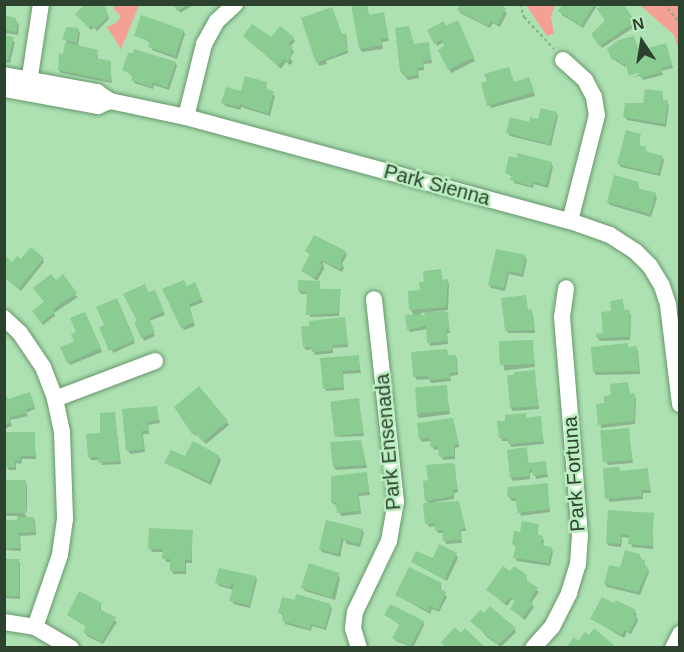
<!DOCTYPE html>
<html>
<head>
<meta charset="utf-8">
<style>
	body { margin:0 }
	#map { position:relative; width:684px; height:652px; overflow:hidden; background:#ade1b2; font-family:Arial,sans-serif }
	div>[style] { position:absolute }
	.green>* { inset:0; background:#f5a095 }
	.shadow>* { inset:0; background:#0003; transform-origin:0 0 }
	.building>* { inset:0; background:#8bcc92; transform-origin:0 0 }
	.path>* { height:2px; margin-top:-1px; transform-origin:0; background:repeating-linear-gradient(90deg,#85af89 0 3px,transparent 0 6px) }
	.roads { filter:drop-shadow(0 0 2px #66966b) drop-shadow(0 0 2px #66966b) }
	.minor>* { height:16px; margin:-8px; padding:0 8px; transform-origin:8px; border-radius:8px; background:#fff }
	span { translate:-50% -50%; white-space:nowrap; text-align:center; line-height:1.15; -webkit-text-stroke:5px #baeebf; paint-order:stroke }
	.street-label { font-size:20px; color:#2c412e }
	.frame { position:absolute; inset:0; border:6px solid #2c412e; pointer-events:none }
	.north { position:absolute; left:612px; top:12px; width:60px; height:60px; -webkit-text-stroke:4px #baeebf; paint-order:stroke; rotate:348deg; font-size:16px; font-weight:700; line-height:24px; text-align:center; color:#2c412e }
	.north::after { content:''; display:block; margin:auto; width:21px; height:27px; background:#2c412e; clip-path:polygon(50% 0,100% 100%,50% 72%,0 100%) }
</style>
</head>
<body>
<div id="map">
	<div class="green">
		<i style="clip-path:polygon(115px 5px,139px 5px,121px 49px,107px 27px,116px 23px,121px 16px,114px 10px)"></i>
		<i style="clip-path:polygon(526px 5px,555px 5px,551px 16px,554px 34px,547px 36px)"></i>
		<i style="clip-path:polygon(640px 5px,679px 5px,679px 52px,674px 35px)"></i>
	</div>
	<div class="shadow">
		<i style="clip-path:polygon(175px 4px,195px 4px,180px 13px)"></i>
		<i style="clip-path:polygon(367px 4px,369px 16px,383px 14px,389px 41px,382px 42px,383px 49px,362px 52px,360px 49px)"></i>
		<i style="clip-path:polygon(461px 4px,503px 4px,502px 9px,507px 13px,500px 27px,493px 23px,490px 28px,460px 13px,459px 10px)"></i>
		<i style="clip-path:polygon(565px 4px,598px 4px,583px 28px,562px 15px,560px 11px)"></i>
		<i style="clip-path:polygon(621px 4px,636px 26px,602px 48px,593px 34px)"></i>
		<i style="clip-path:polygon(106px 10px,109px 19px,97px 31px,94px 27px,91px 30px,79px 17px)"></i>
		<i style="clip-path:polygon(5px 17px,15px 19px,19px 26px,18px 35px,4px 33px)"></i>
		<i style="clip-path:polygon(303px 19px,342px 36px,346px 35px,348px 53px,326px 61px,327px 64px,319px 66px)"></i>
		<i style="clip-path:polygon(459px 25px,475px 61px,451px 73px,440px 50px,446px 47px,444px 42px,437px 46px,429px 30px)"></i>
		<i style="clip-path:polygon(67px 28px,78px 30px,80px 33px,78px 47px,97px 52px,98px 60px,110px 63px,112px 83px,61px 73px,59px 70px,67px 42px,64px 38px)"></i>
		<i style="clip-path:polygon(183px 31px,185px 34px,177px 59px,152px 50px,151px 43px,135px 35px)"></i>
		<i style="clip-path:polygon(4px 36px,15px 42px,10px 63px,4px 62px)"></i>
		<i style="clip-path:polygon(245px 36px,271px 40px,293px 38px,295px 41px,290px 47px,294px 52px,290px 58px,293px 62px,290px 65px,286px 62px,281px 69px)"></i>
		<i style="clip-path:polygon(428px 44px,432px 63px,424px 64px,424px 70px,418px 71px,419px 78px,408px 80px,401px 72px,414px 46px)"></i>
		<i style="clip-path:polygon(667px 48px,673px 68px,661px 71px,663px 75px,643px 80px,641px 76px,631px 77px,646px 73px,627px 65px,625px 67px,613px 59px,638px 49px)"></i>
		<i style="clip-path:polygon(175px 63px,177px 66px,169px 90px,154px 85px,153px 89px,134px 83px,134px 77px,124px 70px)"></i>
		<i style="clip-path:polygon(509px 68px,514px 84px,531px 82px,535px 96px,491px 108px,489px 105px)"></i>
		<i style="clip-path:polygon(266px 83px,267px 91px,275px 96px,270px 116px,241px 107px,241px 110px,225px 106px,223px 102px)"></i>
		<i style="clip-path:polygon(662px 92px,663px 101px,669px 105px,666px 127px,627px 120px,625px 117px)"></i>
		<i style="clip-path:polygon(556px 113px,558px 116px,551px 146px,510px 136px,508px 133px)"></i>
		<i style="clip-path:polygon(640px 135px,639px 147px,645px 148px,646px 153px,662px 157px,664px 160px,660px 176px,621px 167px,619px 164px)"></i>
		<i style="clip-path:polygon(551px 163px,553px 167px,548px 188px,534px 184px,533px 188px,514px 183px,513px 177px,506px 173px)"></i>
		<i style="clip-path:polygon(638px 183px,639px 190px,655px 194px,657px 198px,651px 217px,610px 205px,608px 202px)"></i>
		<i style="clip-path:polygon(307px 251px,345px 252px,347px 255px,342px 264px,344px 268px,342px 272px,323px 262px,324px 269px,317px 281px,303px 271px,311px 256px)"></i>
		<i style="clip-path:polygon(525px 257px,527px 260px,523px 277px,509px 274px,505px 291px,491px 288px,489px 284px)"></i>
		<i style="clip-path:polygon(43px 259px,44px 262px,21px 291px,4px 277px,12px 264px)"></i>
		<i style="clip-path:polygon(440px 271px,443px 281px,447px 281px,449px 284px,448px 310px,420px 313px,424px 320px,426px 312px,447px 314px,450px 333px,447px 333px,448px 344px,430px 346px,427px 329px,410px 332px,408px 329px,414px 316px,411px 310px,409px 293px,421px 292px,426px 283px)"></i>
		<i style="clip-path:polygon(56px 282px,78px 297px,54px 313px,55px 316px,43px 325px,36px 315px)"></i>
		<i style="clip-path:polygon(319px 283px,321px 290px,340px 291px,339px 316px,310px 317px,309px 294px,301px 294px,299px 291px)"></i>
		<i style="clip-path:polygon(197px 287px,203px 302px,189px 308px,195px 326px,184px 330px,164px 290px)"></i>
		<i style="clip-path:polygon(148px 294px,156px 295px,165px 315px,149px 321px,155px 336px,144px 341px,136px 322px)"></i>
		<i style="clip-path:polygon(525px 297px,528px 311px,533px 314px,535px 333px,508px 333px,506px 330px)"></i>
		<i style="clip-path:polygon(622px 301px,625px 312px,631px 315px,630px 340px,600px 341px,598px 338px,605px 334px,613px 313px)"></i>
		<i style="clip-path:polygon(118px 303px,135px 343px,113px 353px,106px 325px)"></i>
		<i style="clip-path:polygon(86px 317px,102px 352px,70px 365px,68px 362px,78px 333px)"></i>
		<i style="clip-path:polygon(344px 319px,348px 347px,333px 348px,333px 353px,315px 355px,313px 349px,306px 350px,304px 347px)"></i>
		<i style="left:532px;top:342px;width:25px;height:31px;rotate:83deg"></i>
		<i style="clip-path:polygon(627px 344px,629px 348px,636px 348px,638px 351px,640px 374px,596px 375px,594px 372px)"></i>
		<i style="clip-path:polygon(447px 351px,449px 357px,455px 356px,457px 359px,458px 375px,450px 376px,451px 381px,431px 383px,429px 379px,417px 380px,415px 377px)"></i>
		<i style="clip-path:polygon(358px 357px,361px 373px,343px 374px,344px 390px,326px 391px,322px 360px)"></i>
		<i style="clip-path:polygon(534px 372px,539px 409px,513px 411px,511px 408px)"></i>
		<i style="clip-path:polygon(628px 384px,630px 395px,636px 398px,635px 424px,601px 428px,597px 405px,606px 405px)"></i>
		<i style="clip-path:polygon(446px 387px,450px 414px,419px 418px,417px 415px)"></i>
		<i style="clip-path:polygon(199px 388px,229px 425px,206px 444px,197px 434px,195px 436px,176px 407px)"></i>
		<i style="clip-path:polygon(4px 392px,8px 400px,31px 397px,35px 409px,26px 413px,28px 416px,10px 420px,12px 426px,4px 429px)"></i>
		<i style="clip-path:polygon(358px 400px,364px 436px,337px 437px,335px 433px)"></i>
		<i style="clip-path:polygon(156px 408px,160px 423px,148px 425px,149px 434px,143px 434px,145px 452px,130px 454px,128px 450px)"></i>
		<i style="clip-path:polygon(114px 414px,121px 464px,102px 465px,100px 460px,91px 460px,89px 456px)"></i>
		<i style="clip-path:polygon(525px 415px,527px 419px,540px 418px,544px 444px,511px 447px,509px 441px,502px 441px,499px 423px)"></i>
		<i style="clip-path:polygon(454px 423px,459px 447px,455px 448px,455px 459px,443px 460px,440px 449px,434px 450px,431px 441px,422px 442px,420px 438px)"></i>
		<i style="clip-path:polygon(628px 429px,633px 463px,608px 465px,606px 462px)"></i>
		<i style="clip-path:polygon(4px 434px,34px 434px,36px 459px,22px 459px,21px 464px,16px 463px,16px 470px,9px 470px,4px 463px)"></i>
		<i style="clip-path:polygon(361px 442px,367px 468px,336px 470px,334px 467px)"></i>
		<i style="clip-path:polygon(526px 449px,529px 465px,545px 463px,548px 477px,536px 479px,534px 472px,530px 473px,530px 479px,513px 481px,511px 478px)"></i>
		<i style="clip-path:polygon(219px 457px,221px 460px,211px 485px,166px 463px,186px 458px)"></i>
		<i style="clip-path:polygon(454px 465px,458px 492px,454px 493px,454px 499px,435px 502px,435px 504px,459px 503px,466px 531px,461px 531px,462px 543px,446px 544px,443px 533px,438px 533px,436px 526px,429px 527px,427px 523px,429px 505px,426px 500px)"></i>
		<i style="clip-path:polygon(619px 469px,621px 472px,647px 470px,651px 493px,643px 493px,643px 499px,609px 502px,605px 470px)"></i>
		<i style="clip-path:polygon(366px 473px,370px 495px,359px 496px,361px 514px,341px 516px,338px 506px,332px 503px,333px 477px)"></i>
		<i style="clip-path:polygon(4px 482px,25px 482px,27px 485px,27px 512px,24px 506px,21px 507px,27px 518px,33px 518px,35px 521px,36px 535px,20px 536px,21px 551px,4px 550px,4px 521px,18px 521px,18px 516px,4px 516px)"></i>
		<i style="clip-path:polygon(547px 485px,550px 512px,521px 516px,517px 501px,512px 501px,510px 498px)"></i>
		<i style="clip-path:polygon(653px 514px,653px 549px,632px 547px,630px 538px,622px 537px,621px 547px,609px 546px,607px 543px)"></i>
		<i style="clip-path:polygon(327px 522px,362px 530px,364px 533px,360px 547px,347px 544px,344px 538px,340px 557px,322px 552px,320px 549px)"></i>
		<i style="clip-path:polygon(538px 525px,538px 536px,544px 540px,543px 547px,551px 548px,553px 552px,550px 566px,517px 561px,515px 558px,517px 547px,513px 544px,521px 533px)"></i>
		<i style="clip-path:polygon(192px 531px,192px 563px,186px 563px,186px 574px,173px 574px,171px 562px,166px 562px,164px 552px,152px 552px,150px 548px)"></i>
		<i style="clip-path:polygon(456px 555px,458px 558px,447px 581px,412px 562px)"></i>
		<i style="clip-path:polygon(639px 555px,649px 572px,640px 595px,607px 587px,605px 584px)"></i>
		<i style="clip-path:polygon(4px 560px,18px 560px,20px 563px,20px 599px,4px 598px)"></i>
		<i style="clip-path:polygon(514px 568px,526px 576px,527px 582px,539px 592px,531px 603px,534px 607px,525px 620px,512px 609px,516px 602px,512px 599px,507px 606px,488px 590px)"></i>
		<i style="clip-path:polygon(338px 575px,340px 578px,335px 600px,305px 591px,303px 587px)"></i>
		<i style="clip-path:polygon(255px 577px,257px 580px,250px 608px,233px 604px,234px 590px,219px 586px,217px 583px)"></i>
		<i style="clip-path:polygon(441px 584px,441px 591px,447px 597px,439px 612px,432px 609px,430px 614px,397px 595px)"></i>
		<i style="clip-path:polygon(101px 604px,101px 611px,117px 622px,103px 644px,87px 636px,85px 632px,87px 627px,68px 615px)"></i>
		<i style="clip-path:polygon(330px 605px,332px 609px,326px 630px,312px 626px,311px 631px,285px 624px,284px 617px,280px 613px)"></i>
		<i style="clip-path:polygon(635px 611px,638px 621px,631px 634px,627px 632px,624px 638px,592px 619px)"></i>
		<i style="clip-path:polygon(386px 615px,423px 622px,424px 625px,413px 648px,396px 641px,394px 638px,400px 625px)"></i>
		<i style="clip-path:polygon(472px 621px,514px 629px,516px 632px,501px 647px,488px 638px)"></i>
	</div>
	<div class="building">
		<i style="clip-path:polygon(85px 4px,102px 4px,107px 9px,105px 11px,109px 15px,95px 29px,91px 25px,89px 28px,75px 14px)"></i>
		<i style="clip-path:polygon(173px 4px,188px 4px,177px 11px)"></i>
		<i style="clip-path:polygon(351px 4px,367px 4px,368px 15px,384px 12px,388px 35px,388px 38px,381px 39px,382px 45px,359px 49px)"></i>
		<i style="clip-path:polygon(563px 4px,595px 4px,581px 26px,558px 11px)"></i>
		<i style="clip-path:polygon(603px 4px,623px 4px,636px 22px,599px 46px,591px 34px,605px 21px,597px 9px)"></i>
		<i style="clip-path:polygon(460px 5px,501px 5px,506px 9px,498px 24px,491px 21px,488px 26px,457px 10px)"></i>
		<i style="clip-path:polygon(332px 7px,342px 34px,346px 33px,347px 40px,345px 41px,348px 50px,316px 63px,301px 18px)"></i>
		<i style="clip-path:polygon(4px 15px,16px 18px,15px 21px,18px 21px,16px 32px,4px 30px)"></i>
		<i style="clip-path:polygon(141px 15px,184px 30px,175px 56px,148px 47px,150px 41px,134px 36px)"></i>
		<i style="clip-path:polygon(458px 20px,474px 57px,448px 70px,438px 50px,444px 46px,441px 40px,434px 44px,427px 30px,444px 21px,446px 26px)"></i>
		<i style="clip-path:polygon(252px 24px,271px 37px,280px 26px,294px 37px,289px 44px,293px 47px,288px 63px,284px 59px,278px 66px,243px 36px)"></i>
		<i style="clip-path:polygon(409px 26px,414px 44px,429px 42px,431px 60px,423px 61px,424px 67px,417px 68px,418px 75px,405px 77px,404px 71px,400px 72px,395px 28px)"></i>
		<i style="clip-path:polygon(67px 27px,79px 28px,77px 43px,62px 39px)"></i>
		<i style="clip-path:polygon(4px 35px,14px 37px,8px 60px,4px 59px)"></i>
		<i style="clip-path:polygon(634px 36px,638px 48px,645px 49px,666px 43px,672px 65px,661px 68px,662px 72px,640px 78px,638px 73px,629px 76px,625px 63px,623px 65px,617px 59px,612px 60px,607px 49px,618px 40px)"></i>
		<i style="clip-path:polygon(65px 42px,98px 50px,96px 58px,111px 61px,111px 81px,58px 70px,59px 53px,63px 54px)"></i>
		<i style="clip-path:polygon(134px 49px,176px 62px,167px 88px,153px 82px,151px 87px,131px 80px,133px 75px,122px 70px,128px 53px,133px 53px)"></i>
		<i style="clip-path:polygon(509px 67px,514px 82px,529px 77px,534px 92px,487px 106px,481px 83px,487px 81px,484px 74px)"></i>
		<i style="clip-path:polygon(245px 76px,267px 82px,266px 89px,274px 91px,268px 114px,240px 104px,239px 107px,221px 103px,226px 87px,241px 91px)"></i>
		<i style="clip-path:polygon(645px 89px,663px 91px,662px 100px,668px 100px,665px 124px,623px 117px,625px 103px,643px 103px)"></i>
		<i style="clip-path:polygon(541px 108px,557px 112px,549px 144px,506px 133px,510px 117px,529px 122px,530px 117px,538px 119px)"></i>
		<i style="clip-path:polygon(626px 130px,641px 134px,638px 145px,646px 147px,645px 151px,663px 156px,658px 174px,617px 164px)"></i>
		<i style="clip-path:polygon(518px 153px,552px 162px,546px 185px,533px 182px,531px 186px,510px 180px,512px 175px,505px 173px,509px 156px,516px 158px)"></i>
		<i style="clip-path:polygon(614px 175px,639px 182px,637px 188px,656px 193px,650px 214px,607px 202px)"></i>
		<i style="clip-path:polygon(314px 235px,346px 251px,340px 262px,343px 264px,340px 269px,321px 260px,320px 263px,323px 265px,315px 278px,301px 271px,310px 254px,305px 251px)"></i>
		<i style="clip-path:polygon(31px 247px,44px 258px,19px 288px,4px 277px,4px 255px,12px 262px,17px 256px,21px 259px)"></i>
		<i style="clip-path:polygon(496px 249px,526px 255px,522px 274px,508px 271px,504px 288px,488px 285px)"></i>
		<i style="clip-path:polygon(441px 269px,442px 280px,448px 279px,446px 307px,409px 310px,408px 291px,420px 290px,419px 282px,424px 282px,423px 271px)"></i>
		<i style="clip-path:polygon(51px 274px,56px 280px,63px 274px,77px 293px,53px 309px,55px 312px,41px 323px,32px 311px,44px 302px,33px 288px)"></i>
		<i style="clip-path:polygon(184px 280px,187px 286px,195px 282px,202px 299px,189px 304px,194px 322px,181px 328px,162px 289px)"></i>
		<i style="clip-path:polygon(298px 280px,320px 281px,320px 289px,341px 289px,338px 313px,306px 315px,307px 292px,298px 291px)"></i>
		<i style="clip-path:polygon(145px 284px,148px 292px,155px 290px,164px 311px,149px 318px,155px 332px,141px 338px,134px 322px,137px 321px,123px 294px)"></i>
		<i style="clip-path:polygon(526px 295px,528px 310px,532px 309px,534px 330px,505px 331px,501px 298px)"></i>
		<i style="clip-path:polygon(117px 298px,135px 340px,109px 351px,99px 327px,104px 325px,96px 307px)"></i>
		<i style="clip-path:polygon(623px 299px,624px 310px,630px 310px,629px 337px,596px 338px,596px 334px,603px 333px,601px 312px,611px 311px,610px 301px)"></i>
		<i style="clip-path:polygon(444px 311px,448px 312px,449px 330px,446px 330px,447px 341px,427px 343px,426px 326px,407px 330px,405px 315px,422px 314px,425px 319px,424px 313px)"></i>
		<i style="clip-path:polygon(85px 312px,101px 348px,67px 363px,60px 347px,74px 342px,71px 334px,76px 332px,70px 318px)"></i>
		<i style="clip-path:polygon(345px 317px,348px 344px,332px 345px,333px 350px,312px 352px,311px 347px,303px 347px,301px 326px,309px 326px,309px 321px)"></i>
		<i style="left:533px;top:340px;width:24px;height:34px;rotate:88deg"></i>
		<i style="clip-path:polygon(628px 343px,628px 347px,637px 346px,639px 371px,593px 372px,591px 347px)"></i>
		<i style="clip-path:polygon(447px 349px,448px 355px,456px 355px,457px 372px,449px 373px,450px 378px,428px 380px,428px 376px,413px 377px,411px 352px)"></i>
		<i style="clip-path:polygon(359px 355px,360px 370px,342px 371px,343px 387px,323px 389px,320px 358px)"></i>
		<i style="clip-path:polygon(535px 370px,538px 406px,510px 408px,507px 375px,514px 375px,514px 372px)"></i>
		<i style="clip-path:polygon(628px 382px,629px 394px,635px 393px,634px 421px,598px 425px,596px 404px,604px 403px,604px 396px,611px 395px,610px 384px)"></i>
		<i style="left:447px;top:385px;width:26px;height:32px;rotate:86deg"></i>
		<i style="clip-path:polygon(199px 386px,228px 421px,203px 442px,194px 432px,192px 434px,174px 407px)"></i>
		<i style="clip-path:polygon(4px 391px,8px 399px,30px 392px,35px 406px,26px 409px,27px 413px,9px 417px,11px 422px,4px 425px)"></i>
		<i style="left:359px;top:398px;width:35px;height:29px;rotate:83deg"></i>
		<i style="clip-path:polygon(157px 406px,159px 420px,147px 422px,148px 431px,142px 431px,144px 449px,126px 451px,122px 409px)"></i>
		<i style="clip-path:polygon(115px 412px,120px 461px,98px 463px,98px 457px,88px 457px,86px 434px,100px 433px,100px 413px)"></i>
		<i style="clip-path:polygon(526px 413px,526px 418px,541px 416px,543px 441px,508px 444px,507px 438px,499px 438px,497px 421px,505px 421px,505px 415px)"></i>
		<i style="clip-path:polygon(453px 418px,459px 444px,454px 445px,454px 456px,439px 457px,438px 446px,430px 447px,430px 438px,419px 439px,417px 423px)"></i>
		<i style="left:629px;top:428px;width:32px;height:29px;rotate:85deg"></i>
		<i style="clip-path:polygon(4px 432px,35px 432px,35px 456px,21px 456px,20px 461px,15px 461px,15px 467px,5px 467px)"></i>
		<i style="clip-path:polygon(361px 440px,366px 465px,333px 467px,330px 442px)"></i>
		<i style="clip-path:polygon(193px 441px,220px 456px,209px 482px,183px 469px,182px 471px,164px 463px,171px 450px,185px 456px)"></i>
		<i style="clip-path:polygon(527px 447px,528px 463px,546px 461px,547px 474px,533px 476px,532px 469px,529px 470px,529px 476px,510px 478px,507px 450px)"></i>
		<i style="clip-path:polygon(451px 463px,455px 464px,457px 489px,453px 490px,453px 496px,425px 501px,423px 481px,428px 480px,426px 465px)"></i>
		<i style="clip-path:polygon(619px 467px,620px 471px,648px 468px,650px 490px,642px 490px,642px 496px,605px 499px,603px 468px)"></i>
		<i style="clip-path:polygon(367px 472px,369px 492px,358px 493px,360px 511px,337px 513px,336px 503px,331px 503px,331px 476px)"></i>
		<i style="left:4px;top:480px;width:22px;height:33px"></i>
		<i style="clip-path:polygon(548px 483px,549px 509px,518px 513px,515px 498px,509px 498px,507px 495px,508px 487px)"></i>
		<i style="clip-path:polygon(459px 501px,465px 528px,460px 529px,461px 540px,443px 541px,442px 530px,435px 531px,434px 523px,425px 524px,423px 503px)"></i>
		<i style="clip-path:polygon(608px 510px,654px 513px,652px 546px,628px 544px,629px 535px,621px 535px,620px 544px,606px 543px)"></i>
		<i style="clip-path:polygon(17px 517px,34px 517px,35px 532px,19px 533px,20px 548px,4px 549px,4px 520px,17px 520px)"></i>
		<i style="clip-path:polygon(326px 520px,363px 529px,359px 544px,344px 540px,342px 537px,338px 554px,319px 549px)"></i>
		<i style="clip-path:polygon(522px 521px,539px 524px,537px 534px,543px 536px,541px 545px,552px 547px,549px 563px,513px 558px,516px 545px,512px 544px,514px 531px,520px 532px)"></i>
		<i style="clip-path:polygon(149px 528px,193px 530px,191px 560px,185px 560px,185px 571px,170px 571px,170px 559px,162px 559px,163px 549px,148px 549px)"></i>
		<i style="clip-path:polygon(439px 544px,457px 553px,445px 579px,411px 562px,416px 551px,433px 558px)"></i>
		<i style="clip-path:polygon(625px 550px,640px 554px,639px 559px,645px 560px,644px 566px,649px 568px,638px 592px,604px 584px,609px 565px,620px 567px)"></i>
		<i style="left:4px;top:559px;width:15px;height:37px"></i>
		<i style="left:309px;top:563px;width:32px;height:26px;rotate:18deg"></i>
		<i style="clip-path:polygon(503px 566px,510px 571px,514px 566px,527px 575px,525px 579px,538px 588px,529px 600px,533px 603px,523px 617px,510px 609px,515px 601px,510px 597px,505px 603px,486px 590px)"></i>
		<i style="clip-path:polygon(409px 567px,442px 583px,439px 588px,446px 592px,438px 610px,430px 606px,428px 611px,395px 595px)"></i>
		<i style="clip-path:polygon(219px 568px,256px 576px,249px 605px,229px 601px,234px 584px,231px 583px,230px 587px,215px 583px)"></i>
		<i style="clip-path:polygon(79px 591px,102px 603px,99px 609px,116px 617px,102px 642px,83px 632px,86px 626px,67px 615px)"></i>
		<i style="clip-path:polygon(296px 594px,331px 604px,325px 628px,311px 624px,309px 629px,282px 621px,283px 614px,278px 613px,282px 597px,295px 600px)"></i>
		<i style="clip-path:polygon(602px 597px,614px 603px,616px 600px,636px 610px,633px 614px,637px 617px,629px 632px,625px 630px,622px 635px,590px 619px)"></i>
		<i style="clip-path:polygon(390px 604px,424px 621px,410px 646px,392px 638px,400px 624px,384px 615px)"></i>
		<i style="clip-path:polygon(490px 606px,516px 628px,498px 645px,470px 621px,480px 610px,484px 613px)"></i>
		<i style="clip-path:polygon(455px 627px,461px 633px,465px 628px,486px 648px,446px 648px,441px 642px)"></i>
		<i style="clip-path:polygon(594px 628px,617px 648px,566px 648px,574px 637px,578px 641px,585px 632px,589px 635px)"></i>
	</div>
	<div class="path">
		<i style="left:520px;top:4px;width:14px;rotate:73deg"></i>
		<i style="left:524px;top:17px;width:44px;rotate:46.8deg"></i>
		<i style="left:664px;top:4px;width:25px;rotate:50deg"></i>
	</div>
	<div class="roads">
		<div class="minor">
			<i style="left:563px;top:60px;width:30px;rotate:42deg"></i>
			<i style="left:585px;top:80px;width:19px;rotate:62deg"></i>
			<i style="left:594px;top:97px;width:18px;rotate:81deg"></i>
			<i style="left:597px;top:115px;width:109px;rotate:104.3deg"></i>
			<i style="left:4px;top:75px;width:95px;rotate:10.4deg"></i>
			<i style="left:97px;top:92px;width:16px;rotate:35deg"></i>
			<i style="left:110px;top:101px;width:78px;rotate:11.9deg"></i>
			<i style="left:186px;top:117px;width:398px;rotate:15.2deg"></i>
			<i style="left:570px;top:221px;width:42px;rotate:19.3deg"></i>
			<i style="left:610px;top:235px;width:31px;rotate:33deg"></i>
			<i style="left:636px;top:252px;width:20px;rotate:45deg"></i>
			<i style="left:650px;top:266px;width:23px;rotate:59deg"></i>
			<i style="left:662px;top:286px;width:20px;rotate:72deg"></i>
			<i style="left:668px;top:305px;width:100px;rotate:83.1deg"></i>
			<i style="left:4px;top:89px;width:96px;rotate:10.3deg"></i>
			<i style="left:98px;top:106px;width:13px;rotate:-23deg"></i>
			<i style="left:28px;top:89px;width:86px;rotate:-81.3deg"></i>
			<i style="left:186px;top:117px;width:75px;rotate:-76.1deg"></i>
			<i style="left:204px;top:44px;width:26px;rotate:-61deg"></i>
			<i style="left:217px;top:21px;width:25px;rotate:-43deg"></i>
			<i style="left:4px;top:318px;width:22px;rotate:43deg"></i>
			<i style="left:20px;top:333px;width:41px;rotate:55.9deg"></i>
			<i style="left:43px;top:367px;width:34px;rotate:69deg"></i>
			<i style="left:55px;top:399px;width:34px;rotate:78deg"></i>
			<i style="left:62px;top:432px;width:87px;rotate:88deg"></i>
			<i style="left:65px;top:519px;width:36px;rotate:98deg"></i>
			<i style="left:60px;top:555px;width:76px;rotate:109.1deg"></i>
			<i style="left:55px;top:399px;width:107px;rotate:-20.8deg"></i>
			<i style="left:4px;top:622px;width:31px;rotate:9deg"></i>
			<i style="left:35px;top:627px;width:42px;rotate:30.3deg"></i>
			<i style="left:359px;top:648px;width:21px;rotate:-107deg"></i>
			<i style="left:353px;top:628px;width:16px;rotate:-83deg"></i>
			<i style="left:355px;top:612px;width:79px;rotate:-64.4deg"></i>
			<i style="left:389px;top:541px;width:40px;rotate:-80deg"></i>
			<i style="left:396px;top:502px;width:204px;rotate:-96.2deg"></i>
			<i style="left:533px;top:648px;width:28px;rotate:-48deg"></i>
			<i style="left:552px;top:627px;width:38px;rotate:-63deg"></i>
			<i style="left:569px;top:593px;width:30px;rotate:-73deg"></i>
			<i style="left:578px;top:564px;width:28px;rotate:-86deg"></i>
			<i style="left:580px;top:536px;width:220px;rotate:-94.7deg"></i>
			<i style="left:562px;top:317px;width:29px;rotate:-82deg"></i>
			<i style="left:673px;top:648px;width:16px;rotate:-63deg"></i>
		</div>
	</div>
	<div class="street-label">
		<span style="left:437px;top:185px;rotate:15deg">Park Sienna</span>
		<span style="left:388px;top:442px;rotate:-95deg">Park Ensenada</span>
		<span style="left:574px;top:474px;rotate:-94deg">Park Fortuna</span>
	</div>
	<div class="frame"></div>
	<div class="north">N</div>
</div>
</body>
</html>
